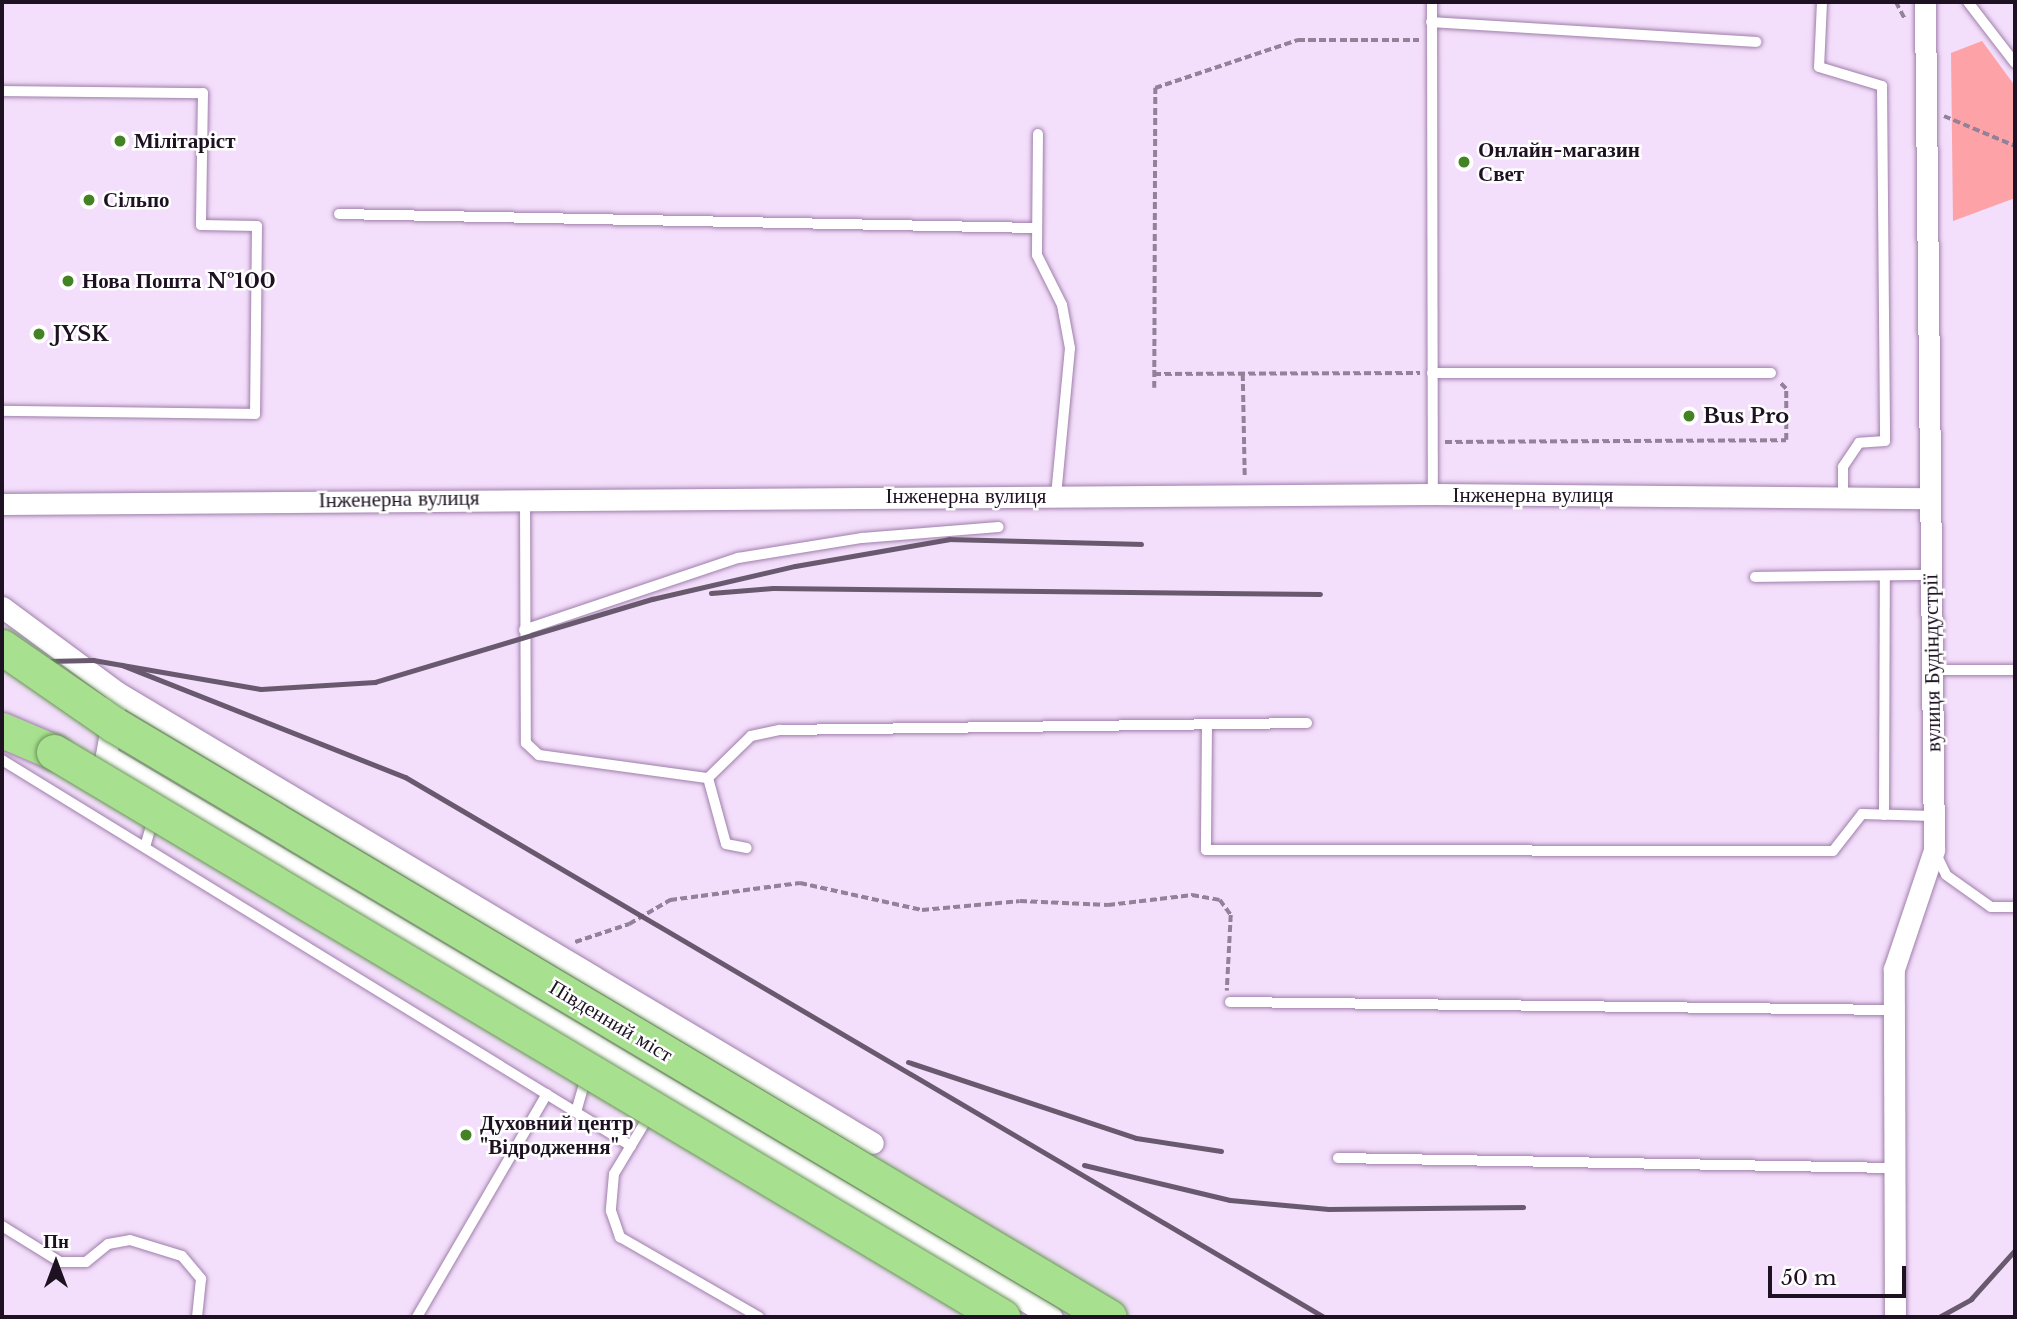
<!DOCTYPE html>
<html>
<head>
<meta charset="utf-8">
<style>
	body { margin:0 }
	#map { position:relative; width:2017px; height:1319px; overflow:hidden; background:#f3defb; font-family:"Libre Baskerville",serif }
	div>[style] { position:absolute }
	.green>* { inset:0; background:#fda2a6 }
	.path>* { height:3.5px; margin-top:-1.75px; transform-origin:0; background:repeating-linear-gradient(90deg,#928199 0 7px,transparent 0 10.5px) }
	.roads { filter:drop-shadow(0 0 2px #9f7eaa) drop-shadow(0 0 2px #9f7eaa) }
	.service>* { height:10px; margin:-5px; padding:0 5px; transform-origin:5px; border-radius:5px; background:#fff }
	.minor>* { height:21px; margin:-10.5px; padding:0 10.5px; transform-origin:10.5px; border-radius:10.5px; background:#fff }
	.trunk>* { height:35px; margin:-17.5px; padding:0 17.5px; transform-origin:17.5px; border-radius:17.5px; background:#a7e08e }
	.rail>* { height:5px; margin:-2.5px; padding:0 2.5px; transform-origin:2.5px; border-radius:2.5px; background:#69596f }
	.bridges { filter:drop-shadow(0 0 2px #689256) drop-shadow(0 0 2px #689256) }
	.trunk-bridge>* { height:35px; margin:-17.5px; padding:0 17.5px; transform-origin:17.5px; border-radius:17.5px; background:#a7e08e }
	.dots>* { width:19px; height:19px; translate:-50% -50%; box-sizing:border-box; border:4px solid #fff; border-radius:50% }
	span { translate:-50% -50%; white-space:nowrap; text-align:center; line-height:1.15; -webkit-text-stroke:5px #fff; paint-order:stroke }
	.poi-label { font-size:21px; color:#1d1122; font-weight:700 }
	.left { translate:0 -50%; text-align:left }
	.street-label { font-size:21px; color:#1d1122 }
	.frame { position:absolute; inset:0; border:4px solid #1d1122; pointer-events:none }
	.north { position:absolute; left:21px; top:1228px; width:70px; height:70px; -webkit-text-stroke:5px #fff; paint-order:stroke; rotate:0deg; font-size:19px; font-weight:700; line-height:28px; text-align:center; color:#1d1122 }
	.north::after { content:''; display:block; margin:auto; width:24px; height:32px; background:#1d1122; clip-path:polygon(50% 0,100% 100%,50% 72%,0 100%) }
	.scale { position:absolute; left:1768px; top:1266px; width:138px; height:32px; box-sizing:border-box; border:4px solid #1d1122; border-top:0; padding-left:9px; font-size:21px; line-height:24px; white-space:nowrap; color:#1d1122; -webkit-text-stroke:5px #fff; paint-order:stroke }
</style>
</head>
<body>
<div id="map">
	<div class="green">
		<i style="clip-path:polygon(1982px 41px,2015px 86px,2015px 198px,1953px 221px,1951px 53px)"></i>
	</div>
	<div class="path">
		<i style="left:1896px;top:2px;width:19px;rotate:62deg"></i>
		<i style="left:1944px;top:116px;width:77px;rotate:22.9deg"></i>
		<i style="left:1154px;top:374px;width:266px;rotate:-0.2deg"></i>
		<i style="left:1243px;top:374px;width:104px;rotate:88.9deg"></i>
		<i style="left:1154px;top:388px;width:300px;rotate:-89.8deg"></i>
		<i style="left:1155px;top:88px;width:151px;rotate:-18.6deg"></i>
		<i style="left:1298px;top:40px;width:121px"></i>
		<i style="left:1445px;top:442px;width:341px;rotate:-0.3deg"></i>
		<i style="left:1786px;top:440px;width:51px;rotate:-90deg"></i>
		<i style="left:1786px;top:389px;width:10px;rotate:-135deg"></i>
		<i style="left:575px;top:942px;width:57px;rotate:-18.4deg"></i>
		<i style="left:629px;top:924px;width:48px;rotate:-30.3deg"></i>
		<i style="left:670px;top:900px;width:131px;rotate:-7.5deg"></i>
		<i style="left:800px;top:883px;width:125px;rotate:12.5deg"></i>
		<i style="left:922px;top:910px;width:98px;rotate:-5.2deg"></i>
		<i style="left:1020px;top:901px;width:88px;rotate:2.6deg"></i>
		<i style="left:1108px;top:905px;width:85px;rotate:-6.8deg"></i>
		<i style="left:1192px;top:895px;width:28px;rotate:10deg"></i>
		<i style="left:1220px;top:900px;width:19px;rotate:54deg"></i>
		<i style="left:1231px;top:915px;width:76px;rotate:93deg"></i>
	</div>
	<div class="roads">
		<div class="service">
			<i style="left:1432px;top:2px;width:492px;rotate:89.9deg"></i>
			<i style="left:1822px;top:2px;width:65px;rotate:92.6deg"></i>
			<i style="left:1819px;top:67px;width:66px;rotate:16.8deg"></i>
			<i style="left:1882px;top:86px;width:355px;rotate:89.5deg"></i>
			<i style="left:1885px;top:441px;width:26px;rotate:176deg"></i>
			<i style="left:1859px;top:443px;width:29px;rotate:124deg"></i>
			<i style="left:1843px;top:467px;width:31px;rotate:90deg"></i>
			<i style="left:1968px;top:2px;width:77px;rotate:52.4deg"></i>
			<i style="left:1431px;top:22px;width:326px;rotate:3.5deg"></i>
			<i style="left:2px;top:91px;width:201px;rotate:0.6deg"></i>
			<i style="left:203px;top:93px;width:132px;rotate:90.9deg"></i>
			<i style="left:201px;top:225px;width:56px;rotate:1deg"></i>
			<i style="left:257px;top:226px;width:188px;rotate:90.6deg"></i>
			<i style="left:255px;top:414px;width:253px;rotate:-179.3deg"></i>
			<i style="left:1038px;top:134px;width:121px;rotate:90.5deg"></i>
			<i style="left:1037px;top:255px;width:56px;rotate:63.4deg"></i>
			<i style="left:1062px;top:305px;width:44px;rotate:79.5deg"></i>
			<i style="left:1070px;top:348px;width:149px;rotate:95.4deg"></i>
			<i style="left:339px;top:214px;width:698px;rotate:1.15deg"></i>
			<i style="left:1432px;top:373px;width:339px"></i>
			<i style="left:525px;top:498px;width:245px;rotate:89.8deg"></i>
			<i style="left:526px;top:743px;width:18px;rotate:43deg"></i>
			<i style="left:539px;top:755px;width:171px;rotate:7.8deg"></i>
			<i style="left:708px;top:778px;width:60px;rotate:-44.3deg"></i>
			<i style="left:751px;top:736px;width:30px;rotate:-12deg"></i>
			<i style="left:780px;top:730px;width:527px;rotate:-0.76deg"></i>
			<i style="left:1755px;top:577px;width:176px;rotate:-0.7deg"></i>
			<i style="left:524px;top:630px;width:226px;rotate:-18.6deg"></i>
			<i style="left:738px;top:558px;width:126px;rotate:-9.2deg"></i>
			<i style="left:862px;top:538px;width:137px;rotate:-4.6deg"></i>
			<i style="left:1932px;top:670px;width:83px"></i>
			<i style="left:1207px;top:724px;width:126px;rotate:90.5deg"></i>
			<i style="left:1206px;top:850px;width:627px;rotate:0.09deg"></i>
			<i style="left:1833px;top:851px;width:47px;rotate:-51.9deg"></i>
			<i style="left:1862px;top:814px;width:71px;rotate:1.6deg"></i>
			<i style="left:2px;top:760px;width:738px;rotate:31.54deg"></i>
			<i style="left:708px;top:778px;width:68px;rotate:74.7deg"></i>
			<i style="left:726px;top:844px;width:21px;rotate:11deg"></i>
			<i style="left:1884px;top:815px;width:239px;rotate:-89.8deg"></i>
			<i style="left:145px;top:847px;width:32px;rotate:-74deg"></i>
			<i style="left:1935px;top:852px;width:25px;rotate:64deg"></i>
			<i style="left:1946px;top:875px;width:55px;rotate:35.4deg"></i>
			<i style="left:1991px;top:907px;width:24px"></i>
			<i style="left:1230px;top:1002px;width:664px;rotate:0.69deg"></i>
			<i style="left:576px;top:1112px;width:40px;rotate:-74deg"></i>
			<i style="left:650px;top:1114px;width:70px;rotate:121deg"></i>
			<i style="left:614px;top:1174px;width:37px;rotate:95deg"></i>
			<i style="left:611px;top:1211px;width:28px;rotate:71deg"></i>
			<i style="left:620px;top:1237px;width:160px;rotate:29.9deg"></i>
			<i style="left:1338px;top:1158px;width:557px;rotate:1.03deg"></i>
			<i style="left:2px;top:1226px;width:68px;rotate:31.8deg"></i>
			<i style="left:60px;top:1262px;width:26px"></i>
			<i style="left:86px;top:1262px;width:28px;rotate:-39deg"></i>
			<i style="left:108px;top:1244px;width:22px;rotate:-10deg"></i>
			<i style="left:130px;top:1240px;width:54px;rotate:17.1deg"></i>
			<i style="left:182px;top:1256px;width:30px;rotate:50deg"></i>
			<i style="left:201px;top:1279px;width:38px;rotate:96deg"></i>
			<i style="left:417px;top:1317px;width:258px;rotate:-59.8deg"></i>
		</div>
		<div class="minor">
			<i style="left:2px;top:504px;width:1431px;rotate:-0.4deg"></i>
			<i style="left:1433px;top:494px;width:497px;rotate:0.5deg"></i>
			<i style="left:2px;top:607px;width:143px;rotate:36.5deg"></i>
			<i style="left:117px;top:692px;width:880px;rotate:30.82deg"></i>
			<i style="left:117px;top:692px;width:64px;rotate:99.9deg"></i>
			<i style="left:106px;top:755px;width:1100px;rotate:30.71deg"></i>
			<i style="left:1895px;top:1317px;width:348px;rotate:-90.2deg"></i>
			<i style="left:1894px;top:969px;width:126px;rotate:-71.4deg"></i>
			<i style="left:1934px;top:850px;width:848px;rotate:-90.61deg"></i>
		</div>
		<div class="trunk">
			<i style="left:2px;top:730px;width:56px;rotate:22.9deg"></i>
		</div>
	</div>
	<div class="rail">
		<i style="left:711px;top:593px;width:62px;rotate:-4.6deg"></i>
		<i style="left:773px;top:588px;width:547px;rotate:0.63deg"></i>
		<i style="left:2px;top:662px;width:91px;rotate:-1.3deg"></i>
		<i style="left:93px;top:660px;width:170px;rotate:9.8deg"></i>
		<i style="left:261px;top:689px;width:114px;rotate:-3.5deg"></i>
		<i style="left:375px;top:682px;width:289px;rotate:-16.7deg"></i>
		<i style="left:652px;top:599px;width:147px;rotate:-13deg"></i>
		<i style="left:795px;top:566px;width:156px;rotate:-9.9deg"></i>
		<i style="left:949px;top:539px;width:192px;rotate:1.5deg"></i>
		<i style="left:122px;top:665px;width:304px;rotate:21.6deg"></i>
		<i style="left:405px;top:777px;width:1066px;rotate:30.44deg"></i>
		<i style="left:908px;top:1062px;width:240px;rotate:18.4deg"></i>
		<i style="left:1136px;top:1138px;width:86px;rotate:8.7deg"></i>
		<i style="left:1084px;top:1165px;width:150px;rotate:13.5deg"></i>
		<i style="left:1230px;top:1200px;width:99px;rotate:5.2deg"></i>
		<i style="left:1329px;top:1209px;width:194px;rotate:-0.6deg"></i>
		<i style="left:1939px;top:1317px;width:37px;rotate:-29deg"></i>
		<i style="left:1971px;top:1299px;width:66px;rotate:-48.1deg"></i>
	</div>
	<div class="bridges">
		<div class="trunk-bridge">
			<i style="left:2px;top:647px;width:135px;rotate:34.7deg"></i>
			<i style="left:113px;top:724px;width:1159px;rotate:30.77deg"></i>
			<i style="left:54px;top:752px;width:1104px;rotate:30.79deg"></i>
		</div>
	</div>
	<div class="dots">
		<i style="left:120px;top:141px;background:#448323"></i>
		<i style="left:1464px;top:162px;background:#448323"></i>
		<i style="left:89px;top:200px;background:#448323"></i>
		<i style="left:68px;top:281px;background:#448323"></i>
		<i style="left:39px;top:334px;background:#448323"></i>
		<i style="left:1689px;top:416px;background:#448323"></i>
		<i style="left:466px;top:1135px;background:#448323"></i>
	</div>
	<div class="poi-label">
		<span class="left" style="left:134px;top:141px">Мілітаріст</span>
		<span class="left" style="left:1478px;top:162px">Онлайн-магазин<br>Свет</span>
		<span class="left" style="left:103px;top:200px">Сільпо</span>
		<span class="left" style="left:82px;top:281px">Нова Пошта №100</span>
		<span class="left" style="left:53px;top:334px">JYSK</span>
		<span class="left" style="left:1703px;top:416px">Bus Pro</span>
		<span class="left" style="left:480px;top:1135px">Духовний центр<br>"Відродження"</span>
	</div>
	<div class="street-label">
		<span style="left:1533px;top:495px">Інженерна вулиця</span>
		<span style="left:966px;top:496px">Інженерна вулиця</span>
		<span style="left:399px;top:499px;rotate:-1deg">Інженерна вулиця</span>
		<span style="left:1932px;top:663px;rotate:-91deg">вулиця Будіндустрії</span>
		<span style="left:611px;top:1021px;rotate:31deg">Південний міст</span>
	</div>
	<div class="frame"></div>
	<div class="north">Пн</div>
	<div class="scale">50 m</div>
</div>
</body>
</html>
